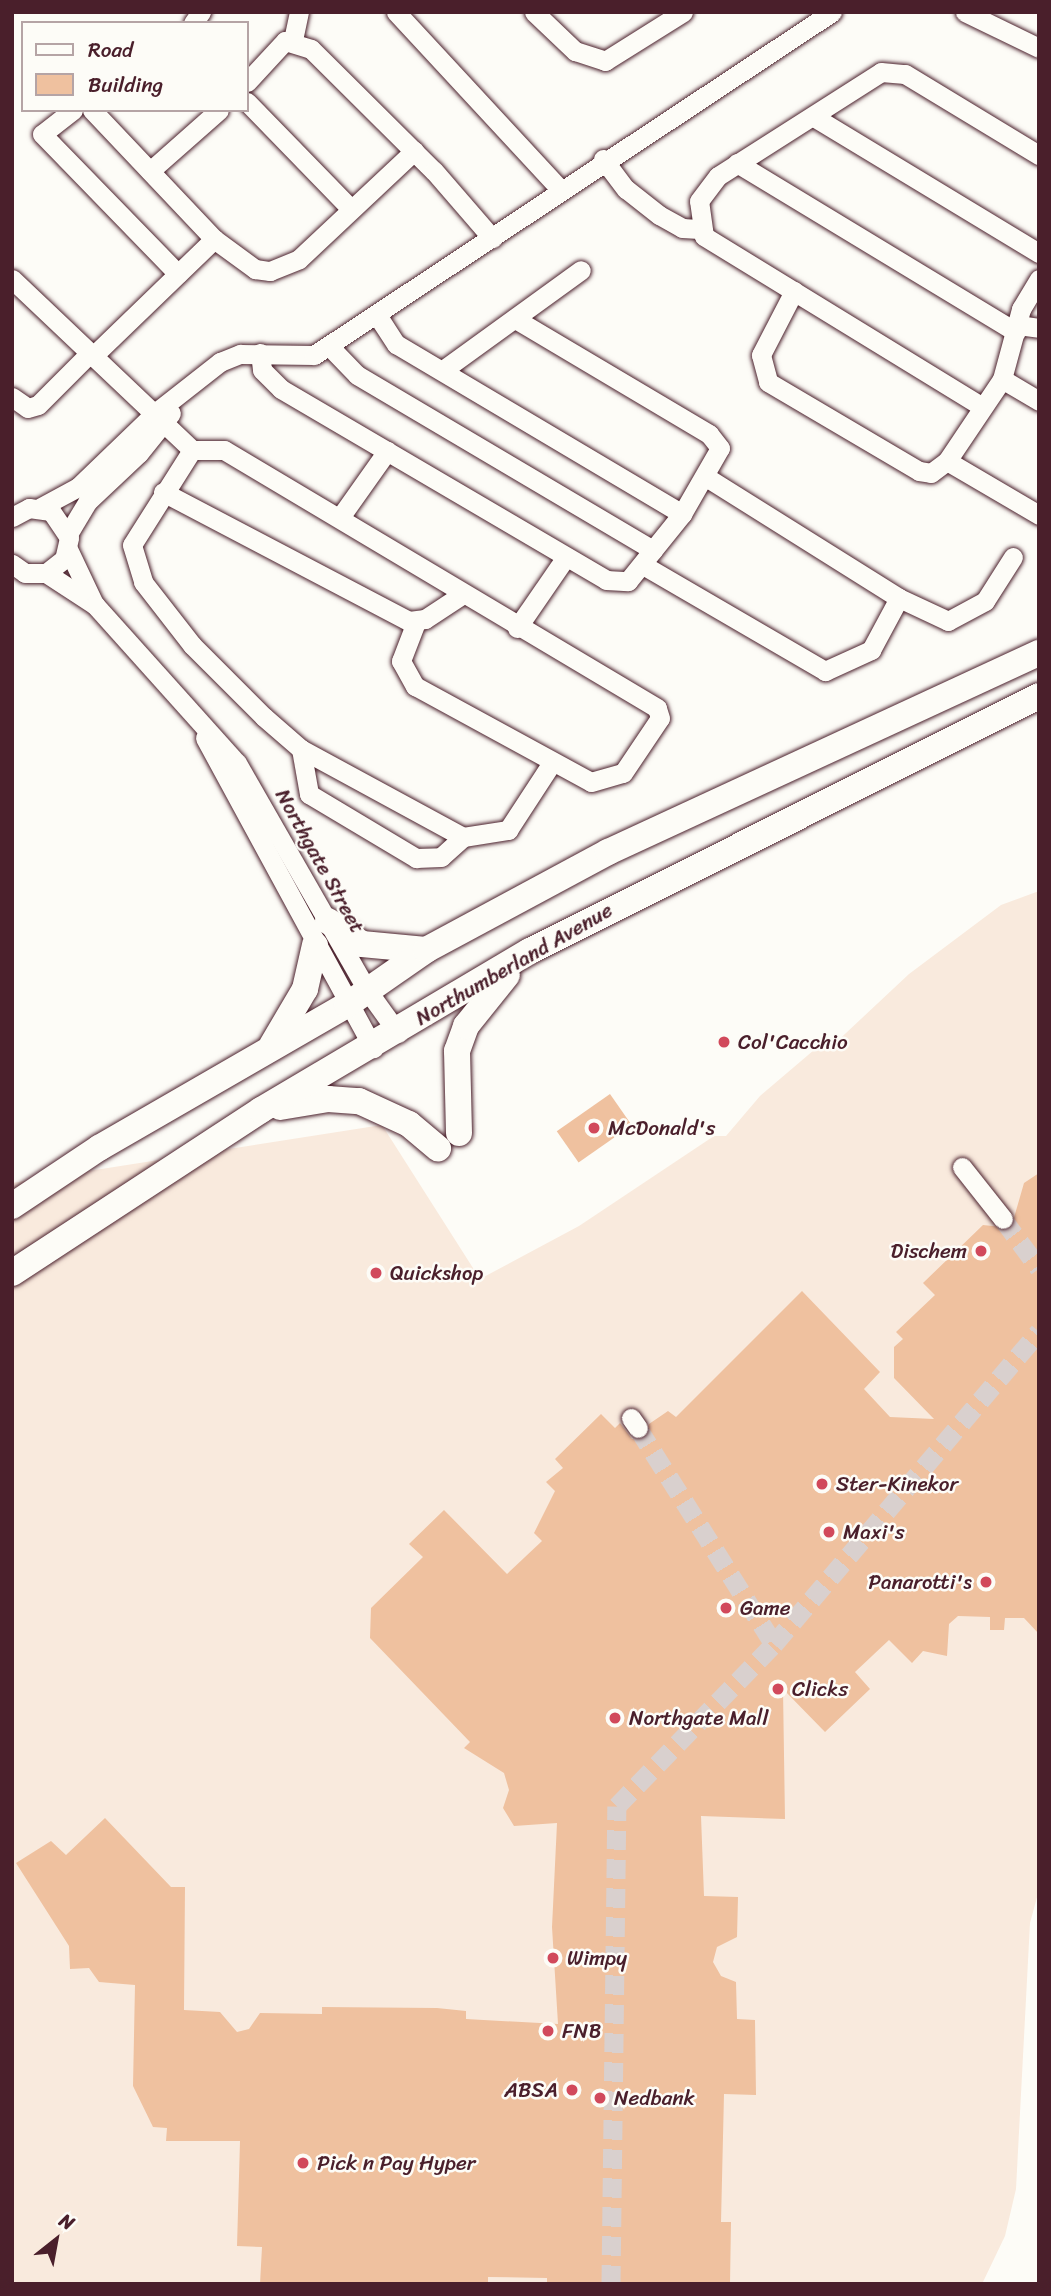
<!DOCTYPE html>
<html>
<head>
<meta charset="utf-8">
<style>
	body { margin:0 }
	#map { position:relative; width:1051px; height:2296px; overflow:hidden; background:#fdfcf7; font-family:Sriracha,sans-serif }
	div>[style] { position:absolute }
	.built>* { inset:0; background:#f9eadd }
	.building>* { inset:0; background:#efc19f; transform-origin:0 0 }
	.street-tunnel>* { height:19px; margin-top:-9.5px; transform-origin:0; background:repeating-linear-gradient(90deg,#d9d0ce 0 19px,transparent 0 29px) }
	.roads { filter:drop-shadow(0 0 2px #4a1f2b) drop-shadow(0 0 2px #4a1f2b) }
	.street>* { height:19px; margin:-9.5px; padding:0 9.5px; transform-origin:9.5px; border-radius:9.5px; background:#fdfcf7 }
	.secondary>* { height:26px; margin:-13px; padding:0 13px; transform-origin:13px; border-radius:13px; background:#fdfcf7 }
	.dots>* { width:19px; height:19px; translate:-50% -50%; box-sizing:border-box; border:4px solid #fdfcf7; border-radius:50% }
	span { translate:-50% -50%; white-space:nowrap; text-align:center; line-height:1.15; -webkit-text-stroke:5px #fdfcf7; paint-order:stroke }
	.street-label { font-size:21px; color:#4a1f2b }
	.poi-label { font-size:21px; color:#4a1f2b }
	.left { translate:0 -50%; text-align:left }
	.right { translate:-100% -50%; text-align:right }
	.frame { position:absolute; inset:0; border:14px solid #4a1f2b; pointer-events:none }
	.legend { position:absolute; left:21px; top:21px; width:228px; height:91px; box-sizing:border-box; background:#fdfcf7; border:2px solid #b5a4a5; margin:0; padding:9px 12px; list-style:none; font-size:21px; color:#4a1f2b }
	.legend li { display:flex; align-items:center; gap:14px; height:35px }
	.legend b { width:35px; border:2px solid #b5a4a5 }
	.north { position:absolute; left:21px; top:2205px; width:70px; height:70px; -webkit-text-stroke:5px #fdfcf7; paint-order:stroke; rotate:31deg; font-size:19px; font-weight:700; line-height:28px; text-align:center; color:#4a1f2b }
	.north::after { content:''; display:block; margin:auto; width:24px; height:32px; background:#4a1f2b; clip-path:polygon(50% 0,100% 100%,50% 72%,0 100%) }
</style>
</head>
<body>
<div id="map">
	<div class="built">
		<i style="clip-path:polygon(1039px 891px,1039px 1890px,1030px 1923px,1016px 2189px,1005px 2236px,982px 2284px,12px 2284px,12px 1183px,382px 1125px,480px 1279px,579px 1226px,714px 1136px,726px 1136px,760px 1096px,814px 1050px,830px 1048px,909px 974px,1001px 905px)"></i>
	</div>
	<div class="building">
		<i style="left:610px;top:1094px;width:38px;height:65px;rotate:55deg"></i>
		<i style="clip-path:polygon(1039px 1173px,1039px 1634px,1024px 1618px,1005px 1618px,1004px 1630px,990px 1630px,990px 1617px,958px 1616px,949px 1624px,947px 1656px,923px 1651px,912px 1663px,889px 1640px,855px 1672px,870px 1689px,825px 1732px,783px 1689px,785px 1819px,701px 1816px,704px 1896px,738px 1897px,737px 1937px,717px 1947px,713px 1962px,721px 1976px,736px 1982px,737px 2019px,755px 2020px,756px 2095px,724px 2094px,721px 2222px,731px 2222px,730px 2284px,547px 2284px,547px 2278px,488px 2277px,488px 2284px,260px 2284px,262px 2247px,237px 2246px,240px 2141px,166px 2141px,167px 2128px,153px 2127px,133px 2086px,135px 1985px,99px 1982px,89px 1968px,70px 1969px,69px 1946px,16px 1863px,51px 1841px,66px 1855px,105px 1818px,171px 1887px,185px 1887px,184px 2010px,220px 2012px,237px 2032px,249px 2029px,260px 2013px,322px 2014px,322px 2007px,437px 2008px,466px 2011px,466px 2019px,558px 2024px,552px 1927px,557px 1823px,514px 1826px,503px 1808px,509px 1790px,504px 1773px,464px 1748px,470px 1742px,370px 1638px,371px 1608px,423px 1557px,409px 1544px,444px 1510px,507px 1574px,542px 1541px,534px 1533px,555px 1491px,546px 1482px,563px 1468px,555px 1459px,601px 1414px,615px 1428px,620px 1423px,632px 1439px,644px 1438px,649px 1424px,668px 1411px,676px 1417px,802px 1291px,880px 1372px,864px 1389px,890px 1417px,934px 1419px,894px 1378px,894px 1347px,903px 1339px,896px 1332px,935px 1295px,923px 1283px,983px 1225px,1011px 1228px,1024px 1183px)"></i>
	</div>
	<div class="street-tunnel">
		<i style="left:1003px;top:1219px;width:61px;rotate:53.7deg"></i>
		<i style="left:638px;top:1428px;width:255px;rotate:57.8deg"></i>
		<i style="left:611px;top:2284px;width:478px;rotate:-89.3deg"></i>
		<i style="left:617px;top:1806px;width:226px;rotate:-45.9deg"></i>
		<i style="left:774px;top:1644px;width:410px;rotate:-49.7deg"></i>
	</div>
	<div class="roads">
		<div class="street">
			<i style="left:396px;top:12px;width:240px;rotate:47.2deg"></i>
			<i style="left:534px;top:12px;width:57px;rotate:43.6deg"></i>
			<i style="left:575px;top:51px;width:32px;rotate:18deg"></i>
			<i style="left:605px;top:61px;width:92px;rotate:-32.1deg"></i>
			<i style="left:965px;top:12px;width:82px;rotate:25.9deg"></i>
			<i style="left:193px;top:23px;width:14px;rotate:-54deg"></i>
			<i style="left:293px;top:40px;width:29px;rotate:-78deg"></i>
			<i style="left:247px;top:82px;width:56px;rotate:-47.2deg"></i>
			<i style="left:285px;top:41px;width:27px;rotate:17deg"></i>
			<i style="left:311px;top:49px;width:173px;rotate:44.8deg"></i>
			<i style="left:434px;top:171px;width:89px;rotate:49.1deg"></i>
			<i style="left:247px;top:102px;width:149px;rotate:45.8deg"></i>
			<i style="left:73px;top:110px;width:39px;rotate:142deg"></i>
			<i style="left:42px;top:134px;width:195px;rotate:45.8deg"></i>
			<i style="left:92px;top:110px;width:178px;rotate:46.6deg"></i>
			<i style="left:214px;top:239px;width:51px;rotate:36.2deg"></i>
			<i style="left:255px;top:269px;width:15px;rotate:8deg"></i>
			<i style="left:270px;top:271px;width:31px;rotate:-22deg"></i>
			<i style="left:299px;top:259px;width:158px;rotate:-43.2deg"></i>
			<i style="left:814px;top:117px;width:263px;rotate:31.2deg"></i>
			<i style="left:603px;top:159px;width:38px;rotate:53deg"></i>
			<i style="left:626px;top:189px;width:42px;rotate:38.2deg"></i>
			<i style="left:659px;top:215px;width:26px;rotate:29deg"></i>
			<i style="left:682px;top:228px;width:17px;rotate:3deg"></i>
			<i style="left:737px;top:163px;width:326px;rotate:31.2deg"></i>
			<i style="left:150px;top:171px;width:92px;rotate:-41.5deg"></i>
			<i style="left:12px;top:279px;width:248px;rotate:43.5deg"></i>
			<i style="left:794px;top:291px;width:72px;rotate:117.3deg"></i>
			<i style="left:761px;top:355px;width:28px;rotate:75deg"></i>
			<i style="left:768px;top:382px;width:175px;rotate:30.5deg"></i>
			<i style="left:919px;top:471px;width:12px;rotate:9deg"></i>
			<i style="left:931px;top:473px;width:20px;rotate:-37deg"></i>
			<i style="left:947px;top:461px;width:99px;rotate:-56.1deg"></i>
			<i style="left:1002px;top:379px;width:73px;rotate:-74.8deg"></i>
			<i style="left:1021px;top:309px;width:35px;rotate:-59deg"></i>
			<i style="left:377px;top:315px;width:35px;rotate:57deg"></i>
			<i style="left:396px;top:344px;width:333px;rotate:30.7deg"></i>
			<i style="left:1018px;top:325px;width:21px;rotate:8deg"></i>
			<i style="left:329px;top:346px;width:40px;rotate:46deg"></i>
			<i style="left:357px;top:375px;width:344px;rotate:30.6deg"></i>
			<i style="left:260px;top:353px;width:17px;rotate:83deg"></i>
			<i style="left:262px;top:370px;width:27px;rotate:45deg"></i>
			<i style="left:281px;top:389px;width:377px;rotate:30.4deg"></i>
			<i style="left:606px;top:580px;width:22px;rotate:3deg"></i>
			<i style="left:628px;top:581px;width:86px;rotate:-51.1deg"></i>
			<i style="left:682px;top:514px;width:76px;rotate:-60.1deg"></i>
			<i style="left:720px;top:448px;width:18px;rotate:-128deg"></i>
			<i style="left:709px;top:434px;width:226px;rotate:-149.3deg"></i>
			<i style="left:92px;top:357px;width:170px;rotate:-44deg"></i>
			<i style="left:443px;top:370px;width:170px;rotate:-35.9deg"></i>
			<i style="left:1002px;top:379px;width:43px;rotate:30.7deg"></i>
			<i style="left:12px;top:397px;width:19px;rotate:35deg"></i>
			<i style="left:28px;top:408px;width:10px;rotate:-17deg"></i>
			<i style="left:38px;top:405px;width:72px;rotate:-45deg"></i>
			<i style="left:981px;top:406px;width:325px;rotate:-148.5deg"></i>
			<i style="left:704px;top:236px;width:35px;rotate:-98deg"></i>
			<i style="left:699px;top:201px;width:31px;rotate:-53deg"></i>
			<i style="left:718px;top:176px;width:193px;rotate:-32.5deg"></i>
			<i style="left:881px;top:72px;width:24px;rotate:5deg"></i>
			<i style="left:905px;top:74px;width:157px;rotate:31.2deg"></i>
			<i style="left:947px;top:461px;width:107px;rotate:30.4deg"></i>
			<i style="left:706px;top:477px;width:228px;rotate:32.1deg"></i>
			<i style="left:899px;top:598px;width:54px;rotate:25.1deg"></i>
			<i style="left:948px;top:621px;width:42px;rotate:-28.4deg"></i>
			<i style="left:985px;top:601px;width:52px;rotate:-57.5deg"></i>
			<i style="left:163px;top:492px;width:278px;rotate:27.7deg"></i>
			<i style="left:409px;top:621px;width:16px;rotate:-7deg"></i>
			<i style="left:425px;top:619px;width:45px;rotate:-33.3deg"></i>
			<i style="left:41px;top:507px;width:42px;rotate:-28.4deg"></i>
			<i style="left:78px;top:487px;width:107px;rotate:-43.9deg"></i>
			<i style="left:155px;top:413px;width:83px;rotate:-38.1deg"></i>
			<i style="left:220px;top:362px;width:22px;rotate:-22deg"></i>
			<i style="left:240px;top:354px;width:74px;rotate:0.8deg"></i>
			<i style="left:314px;top:355px;width:621px;rotate:-33.51deg"></i>
			<i style="left:341px;top:516px;width:80px;rotate:-54.7deg"></i>
			<i style="left:12px;top:517px;width:19px;rotate:-28deg"></i>
			<i style="left:29px;top:508px;width:22px;rotate:8deg"></i>
			<i style="left:51px;top:511px;width:32px;rotate:56deg"></i>
			<i style="left:69px;top:538px;width:22px;rotate:103deg"></i>
			<i style="left:64px;top:559px;width:23px;rotate:142deg"></i>
			<i style="left:46px;top:573px;width:21px;rotate:180deg"></i>
			<i style="left:25px;top:573px;width:16px;rotate:-145deg"></i>
			<i style="left:68px;top:534px;width:39px;rotate:-59deg"></i>
			<i style="left:88px;top:501px;width:70px;rotate:-43.3deg"></i>
			<i style="left:139px;top:453px;width:51px;rotate:-51.3deg"></i>
			<i style="left:68px;top:549px;width:61px;rotate:64.7deg"></i>
			<i style="left:643px;top:565px;width:211px;rotate:30.2deg"></i>
			<i style="left:825px;top:671px;width:51px;rotate:-24.5deg"></i>
			<i style="left:871px;top:650px;width:59px;rotate:-61.7deg"></i>
			<i style="left:46px;top:573px;width:59px;rotate:33.1deg"></i>
			<i style="left:95px;top:605px;width:212px;rotate:48.1deg"></i>
			<i style="left:237px;top:763px;width:262px;rotate:60.2deg"></i>
			<i style="left:367px;top:990px;width:53px;rotate:54.2deg"></i>
			<i style="left:416px;top:622px;width:42px;rotate:111deg"></i>
			<i style="left:401px;top:661px;width:29px;rotate:61deg"></i>
			<i style="left:415px;top:686px;width:200px;rotate:28.6deg"></i>
			<i style="left:591px;top:782px;width:33px;rotate:-16deg"></i>
			<i style="left:623px;top:773px;width:66px;rotate:-56.1deg"></i>
			<i style="left:660px;top:718px;width:10px;rotate:-107deg"></i>
			<i style="left:657px;top:708px;width:504px;rotate:-149.21deg"></i>
			<i style="left:224px;top:450px;width:32px;rotate:180deg"></i>
			<i style="left:192px;top:450px;width:112px;rotate:122.3deg"></i>
			<i style="left:132px;top:545px;width:39px;rotate:73deg"></i>
			<i style="left:143px;top:582px;width:80px;rotate:52.1deg"></i>
			<i style="left:192px;top:645px;width:102px;rotate:45deg"></i>
			<i style="left:264px;top:717px;width:49px;rotate:40.9deg"></i>
			<i style="left:301px;top:749px;width:184px;rotate:28.5deg"></i>
			<i style="left:463px;top:837px;width:46px;rotate:-8.8deg"></i>
			<i style="left:508px;top:830px;width:79px;rotate:-56.9deg"></i>
			<i style="left:517px;top:628px;width:86px;rotate:-55.4deg"></i>
			<i style="left:205px;top:738px;width:353px;rotate:61.5deg"></i>
			<i style="left:301px;top:749px;width:46px;rotate:79.9deg"></i>
			<i style="left:309px;top:794px;width:125px;rotate:30.9deg"></i>
			<i style="left:416px;top:858px;width:25px;rotate:-2deg"></i>
			<i style="left:441px;top:857px;width:30px;rotate:-42deg"></i>
			<i style="left:962px;top:1167px;width:66px;rotate:51.7deg"></i>
			<i style="left:631px;top:1418px;width:12px;rotate:55deg"></i>
		</div>
		<div class="secondary">
			<i style="left:328px;top:921px;width:41px;rotate:34.1deg"></i>
			<i style="left:362px;top:944px;width:64px;rotate:5.4deg"></i>
			<i style="left:272px;top:1045px;width:65px;rotate:-59.5deg"></i>
			<i style="left:305px;top:989px;width:45px;rotate:-77.2deg"></i>
			<i style="left:280px;top:1107px;width:49px;rotate:-9.5deg"></i>
			<i style="left:328px;top:1099px;width:31px;rotate:4deg"></i>
			<i style="left:359px;top:1101px;width:55px;rotate:24.7deg"></i>
			<i style="left:409px;top:1124px;width:38px;rotate:40deg"></i>
			<i style="left:459px;top:1133px;width:82px;rotate:-91.4deg"></i>
			<i style="left:457px;top:1051px;width:27px;rotate:-70deg"></i>
			<i style="left:466px;top:1026px;width:65px;rotate:-51.2deg"></i>
			<i style="left:12px;top:1206px;width:105px;rotate:-33.7deg"></i>
			<i style="left:99px;top:1148px;width:286px;rotate:-30deg"></i>
			<i style="left:347px;top:1005px;width:96px;rotate:-34.8deg"></i>
			<i style="left:426px;top:950px;width:207px;rotate:-28.3deg"></i>
			<i style="left:608px;top:852px;width:475px;rotate:-24.8deg"></i>
			<i style="left:12px;top:1273px;width:298px;rotate:-33.2deg"></i>
			<i style="left:261px;top:1110px;width:312px;rotate:-30.6deg"></i>
			<i style="left:530px;top:951px;width:569px;rotate:-26.61deg"></i>
		</div>
	</div>
	<div class="dots">
		<i style="left:724px;top:1042px;background:#d1495b"></i>
		<i style="left:594px;top:1128px;background:#d1495b"></i>
		<i style="left:981px;top:1251px;background:#d1495b"></i>
		<i style="left:376px;top:1273px;background:#d1495b"></i>
		<i style="left:822px;top:1484px;background:#d1495b"></i>
		<i style="left:829px;top:1532px;background:#d1495b"></i>
		<i style="left:986px;top:1582px;background:#d1495b"></i>
		<i style="left:726px;top:1608px;background:#d1495b"></i>
		<i style="left:778px;top:1689px;background:#d1495b"></i>
		<i style="left:615px;top:1718px;background:#d1495b"></i>
		<i style="left:553px;top:1958px;background:#d1495b"></i>
		<i style="left:548px;top:2031px;background:#d1495b"></i>
		<i style="left:572px;top:2090px;background:#d1495b"></i>
		<i style="left:600px;top:2098px;background:#d1495b"></i>
		<i style="left:303px;top:2163px;background:#d1495b"></i>
	</div>
	<div class="street-label">
		<span style="left:320px;top:861px;rotate:61deg">Northgate Street</span>
		<span style="left:514px;top:964px;rotate:-30deg">Northumberland Avenue</span>
	</div>
	<div class="poi-label">
		<span class="left" style="left:738px;top:1042px">Col'Cacchio</span>
		<span class="left" style="left:608px;top:1128px">McDonald's</span>
		<span class="right" style="left:967px;top:1251px">Dischem</span>
		<span class="left" style="left:390px;top:1273px">Quickshop</span>
		<span class="left" style="left:836px;top:1484px">Ster-Kinekor</span>
		<span class="left" style="left:843px;top:1532px">Maxi's</span>
		<span class="right" style="left:972px;top:1582px">Panarotti's</span>
		<span class="left" style="left:740px;top:1608px">Game</span>
		<span class="left" style="left:792px;top:1689px">Clicks</span>
		<span class="left" style="left:629px;top:1718px">Northgate Mall</span>
		<span class="left" style="left:567px;top:1958px">Wimpy</span>
		<span class="left" style="left:562px;top:2031px">FNB</span>
		<span class="right" style="left:558px;top:2090px">ABSA</span>
		<span class="left" style="left:614px;top:2098px">Nedbank</span>
		<span class="left" style="left:317px;top:2163px">Pick n Pay Hyper</span>
	</div>
	<div class="frame"></div>
	<ul class="legend">
	<li><b style="height:9px;background:#fdfcf7"></b>Road</li>
	<li><b style="height:19px;background:#efc19f"></b>Building</li>
	</ul>
	<div class="north">N</div>
</div>
</body>
</html>
